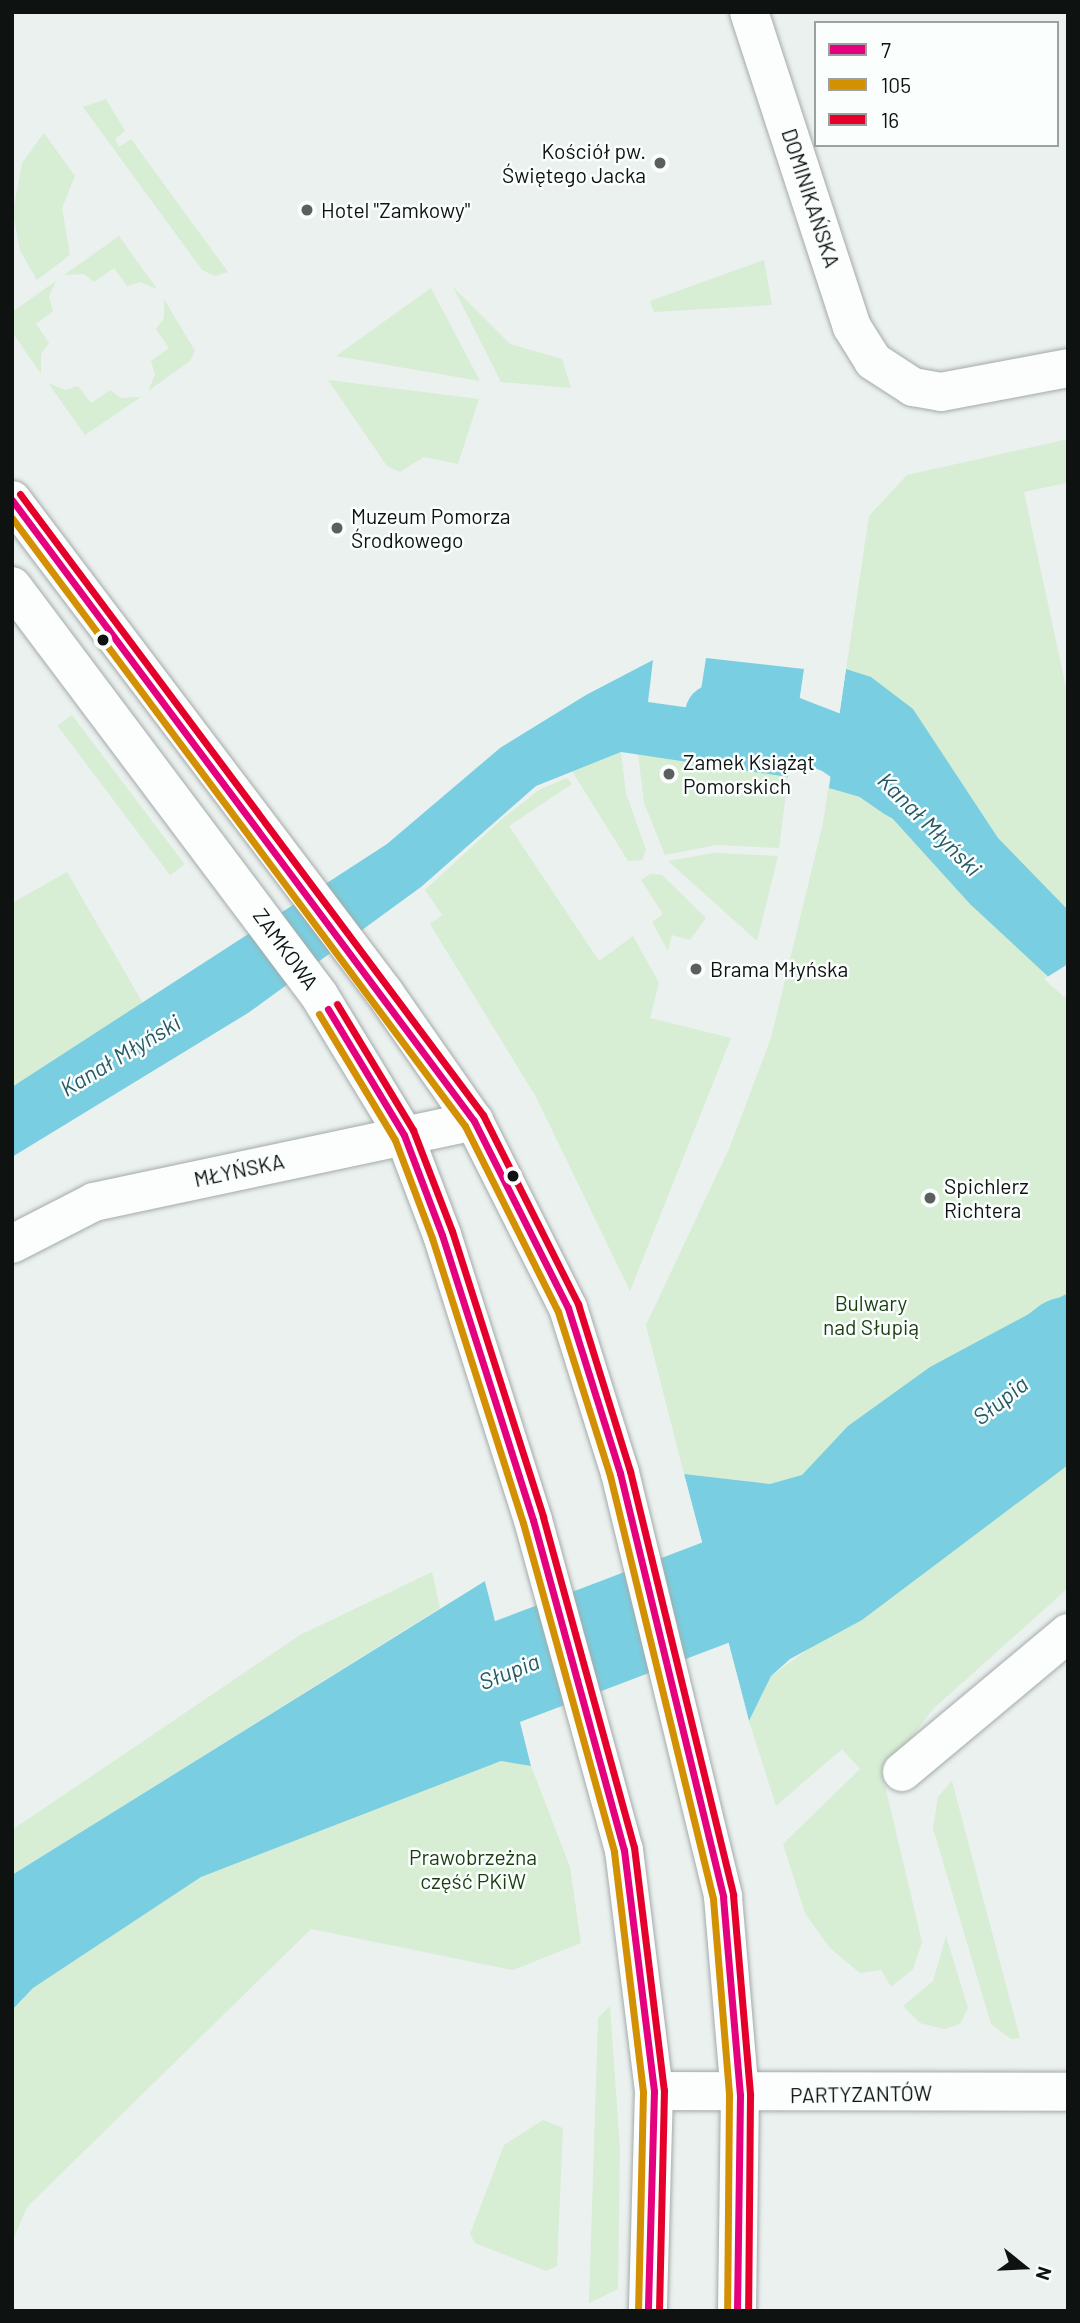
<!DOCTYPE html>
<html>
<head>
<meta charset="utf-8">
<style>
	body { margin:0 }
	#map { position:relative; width:1080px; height:2323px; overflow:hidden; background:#eaf1ef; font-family:Barlow,sans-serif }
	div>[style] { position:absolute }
	.green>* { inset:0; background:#d7edd4; transform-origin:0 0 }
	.water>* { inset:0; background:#79cfe1 }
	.pier>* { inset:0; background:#eaf1ef }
	.canal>* { height:60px; margin:-30px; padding:0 30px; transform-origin:30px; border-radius:30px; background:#79cfe1 }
	.river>* { height:103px; margin:-51.5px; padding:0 51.5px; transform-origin:51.5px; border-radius:51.5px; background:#79cfe1 }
	.roads { filter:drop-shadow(0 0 2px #a5aaa9) drop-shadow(0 0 2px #a5aaa9) }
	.minor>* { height:38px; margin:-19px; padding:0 19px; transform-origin:19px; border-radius:19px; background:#fcfdfd }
	.major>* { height:38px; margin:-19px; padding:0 19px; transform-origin:19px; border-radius:19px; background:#fcfdfd }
	.bus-1>* { height:7px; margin:-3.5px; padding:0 3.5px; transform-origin:3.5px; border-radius:3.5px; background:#e5007d }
	.bus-2>* { height:7px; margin:-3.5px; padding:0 3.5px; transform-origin:3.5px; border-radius:3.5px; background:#d49003 }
	.bus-3>* { height:7px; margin:-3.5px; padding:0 3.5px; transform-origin:3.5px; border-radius:3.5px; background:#e4002b }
	.dots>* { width:19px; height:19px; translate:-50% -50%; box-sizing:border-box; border:4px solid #fafffe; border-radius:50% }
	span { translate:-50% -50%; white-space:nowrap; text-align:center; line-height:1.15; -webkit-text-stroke:5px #fafffe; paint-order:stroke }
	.poi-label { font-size:21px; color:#0e1211 }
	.right { translate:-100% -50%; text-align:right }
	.left { translate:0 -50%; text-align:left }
	.street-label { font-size:21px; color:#0e1211 }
	.park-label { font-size:21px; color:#1a3e0f }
	.water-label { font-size:23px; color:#275864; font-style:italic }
	.frame { position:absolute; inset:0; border:14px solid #0e1211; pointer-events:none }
	.legend { position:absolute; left:814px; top:21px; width:245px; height:126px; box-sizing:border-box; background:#fafffe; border:2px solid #9ca09f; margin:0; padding:9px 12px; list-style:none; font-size:21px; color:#0e1211 }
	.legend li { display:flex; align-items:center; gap:14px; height:35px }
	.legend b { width:35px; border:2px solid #9ca09f }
	.north { position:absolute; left:989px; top:2232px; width:70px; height:70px; -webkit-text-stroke:5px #fafffe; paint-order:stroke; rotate:108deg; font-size:19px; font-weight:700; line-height:28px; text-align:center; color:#0e1211 }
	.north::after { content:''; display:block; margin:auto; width:24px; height:32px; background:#0e1211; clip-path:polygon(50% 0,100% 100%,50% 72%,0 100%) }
</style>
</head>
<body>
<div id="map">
	<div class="green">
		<i style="clip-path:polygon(106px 99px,125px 131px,115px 139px,119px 147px,131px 139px,228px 272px,215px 276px,202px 270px,83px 107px)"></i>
		<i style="clip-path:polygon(44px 133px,75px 176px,62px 208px,70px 255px,37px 280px,20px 251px,13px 212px,22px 163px)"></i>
		<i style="clip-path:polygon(119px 236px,157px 289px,140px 282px,127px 286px,114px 268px,94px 282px,84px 274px,64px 275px)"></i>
		<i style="clip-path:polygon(764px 260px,772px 305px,654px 312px,650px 301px)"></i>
		<i style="clip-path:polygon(56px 281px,49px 297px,53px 311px,36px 324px,49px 343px,41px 354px,41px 374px,12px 332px,12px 312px)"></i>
		<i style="clip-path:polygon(453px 287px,510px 344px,562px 359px,571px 388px,501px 382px)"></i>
		<i style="clip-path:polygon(431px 288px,480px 381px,336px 356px)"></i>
		<i style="clip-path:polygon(164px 299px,195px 351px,190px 361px,148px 391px,155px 375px,151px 361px,169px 348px,156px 329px,164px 318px)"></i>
		<i style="clip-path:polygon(328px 380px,479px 399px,458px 464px,424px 457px,400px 472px,387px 466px)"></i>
		<i style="clip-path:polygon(48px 383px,65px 390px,78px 386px,91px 403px,110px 390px,121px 398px,141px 397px,85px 435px)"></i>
		<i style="clip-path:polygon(1068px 439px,1066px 483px,1024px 492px,1068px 697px,1068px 1588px,932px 1710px,883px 1777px,922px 1942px,913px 1969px,891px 1987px,881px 1970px,860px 1973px,829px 1947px,805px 1913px,783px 1844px,860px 1769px,842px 1749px,776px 1806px,749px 1721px,771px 1676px,814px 1645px,770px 1484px,684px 1474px,646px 1325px,729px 1149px,771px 1038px,823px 823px,869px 516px,907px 475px)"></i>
		<i style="left:72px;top:715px;width:187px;height:18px;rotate:53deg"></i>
		<i style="clip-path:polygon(621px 752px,626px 793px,646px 850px,642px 860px,628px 861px,572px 771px)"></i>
		<i style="clip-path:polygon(638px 753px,788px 777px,779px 848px,716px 845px,665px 855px,644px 803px)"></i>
		<i style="clip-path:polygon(567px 778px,572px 784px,509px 826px,599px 961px,633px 936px,659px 983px,650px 1018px,731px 1038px,630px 1291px,536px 1097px,430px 924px,442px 915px,425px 890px,502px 819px,539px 790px)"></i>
		<i style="clip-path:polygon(714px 853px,778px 856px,757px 941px,668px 861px)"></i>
		<i style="clip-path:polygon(67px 872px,144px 1005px,12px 1087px,12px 903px)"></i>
		<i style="clip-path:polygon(651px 874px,662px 875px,706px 918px,690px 940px,672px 935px,668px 951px,652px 922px,663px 914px,641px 880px)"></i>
		<i style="clip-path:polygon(432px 1572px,440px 1608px,12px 1875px,12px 1830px,300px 1635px)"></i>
		<i style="clip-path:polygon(501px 1761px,531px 1766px,570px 1867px,581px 1943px,513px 1970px,311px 1929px,27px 2207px,12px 2242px,12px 2010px,33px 1988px,201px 1877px)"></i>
		<i style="clip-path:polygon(952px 1781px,1020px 2038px,1011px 2039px,991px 2024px,933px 1828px,938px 1797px)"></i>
		<i style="clip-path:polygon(946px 1936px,968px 2008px,960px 2024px,944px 2029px,920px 2023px,903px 2006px,933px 1981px)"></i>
		<i style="clip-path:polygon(610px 2006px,620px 2149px,618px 2289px,589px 2303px,598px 2018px)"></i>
		<i style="clip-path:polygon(543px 2120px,563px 2128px,557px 2266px,546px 2271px,475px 2243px,470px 2234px,504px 2145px)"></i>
	</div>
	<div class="water">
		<i style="clip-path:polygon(706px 658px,804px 669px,788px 777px,621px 752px,536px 786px,421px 887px,248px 1013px,12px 1157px,12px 1087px,387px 844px,500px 748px,586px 695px,653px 660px,648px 702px,698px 709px)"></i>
		<i style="clip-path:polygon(846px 669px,871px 677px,913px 709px,998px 838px,1068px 910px,1068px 995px,970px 904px,893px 819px,867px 799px,829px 788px)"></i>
		<i style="clip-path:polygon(1068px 1293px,1068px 1465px,862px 1620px,790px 1659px,771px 1676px,749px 1721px,684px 1474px,770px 1484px,802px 1475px,848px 1426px,930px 1367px)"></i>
		<i style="clip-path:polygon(485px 1581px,531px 1766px,501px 1761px,201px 1877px,33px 1988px,12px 2010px,12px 1875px)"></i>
	</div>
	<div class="pier">
		<i style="clip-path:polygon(805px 666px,792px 777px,788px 780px)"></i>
		<i style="clip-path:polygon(847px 666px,846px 669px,828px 791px,843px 669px)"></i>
		<i style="clip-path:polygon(1068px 964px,1068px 994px,1064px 997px,1044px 979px)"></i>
		<i style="clip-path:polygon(683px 1470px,684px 1474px,750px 1724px,680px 1474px)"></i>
		<i style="clip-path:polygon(484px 1578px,534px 1765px,532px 1769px,485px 1580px)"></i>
	</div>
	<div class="canal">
		<i style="left:715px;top:714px;width:75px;rotate:9.2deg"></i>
		<i style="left:789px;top:726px;width:50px;rotate:21deg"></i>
		<i style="left:836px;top:744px;width:79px;rotate:34.7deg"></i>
	</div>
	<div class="river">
		<i style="left:373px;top:1722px;width:442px;rotate:-20.8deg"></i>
		<i style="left:786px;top:1565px;width:356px;rotate:-37.6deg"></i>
	</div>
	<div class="roads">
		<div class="minor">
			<i style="left:749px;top:12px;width:331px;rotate:71.9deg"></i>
			<i style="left:852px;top:327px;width:40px;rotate:58deg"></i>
			<i style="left:873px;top:361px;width:48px;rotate:33deg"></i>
			<i style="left:913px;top:387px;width:28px;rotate:10deg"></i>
			<i style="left:941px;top:392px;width:129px;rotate:-10.7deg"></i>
			<i style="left:12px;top:1244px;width:92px;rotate:-27.1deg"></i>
			<i style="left:94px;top:1202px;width:389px;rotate:-12deg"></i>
			<i style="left:902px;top:1772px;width:217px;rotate:-39.9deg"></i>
			<i style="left:654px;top:2091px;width:414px;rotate:0.1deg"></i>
		</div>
		<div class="major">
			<i style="left:12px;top:500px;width:617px;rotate:52.91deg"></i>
			<i style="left:384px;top:992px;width:157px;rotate:55.1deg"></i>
			<i style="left:474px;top:1121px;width:209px;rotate:63.3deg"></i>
			<i style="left:568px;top:1308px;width:173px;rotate:72.5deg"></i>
			<i style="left:620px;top:1473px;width:436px;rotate:76.3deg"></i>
			<i style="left:723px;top:1897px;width:199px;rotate:85.1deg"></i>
			<i style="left:740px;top:2095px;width:216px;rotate:90.8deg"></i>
			<i style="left:12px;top:586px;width:511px;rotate:53.11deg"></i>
			<i style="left:319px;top:995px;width:164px;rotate:58.7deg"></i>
			<i style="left:404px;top:1135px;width:107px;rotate:69.2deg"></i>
			<i style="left:442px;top:1235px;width:299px;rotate:72.3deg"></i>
			<i style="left:533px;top:1520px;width:342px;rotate:74.6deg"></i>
			<i style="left:624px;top:1850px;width:243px;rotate:82.9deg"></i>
			<i style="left:654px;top:2091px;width:220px;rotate:91.6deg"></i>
		</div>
	</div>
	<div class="bus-1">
		<i style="left:12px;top:500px;width:774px;rotate:53.35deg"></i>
		<i style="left:474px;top:1121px;width:209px;rotate:63.3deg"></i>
		<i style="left:568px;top:1308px;width:173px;rotate:72.5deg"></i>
		<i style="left:620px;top:1473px;width:436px;rotate:76.3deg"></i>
		<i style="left:723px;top:1897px;width:199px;rotate:85.1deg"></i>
		<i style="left:740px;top:2095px;width:216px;rotate:90.8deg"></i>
		<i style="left:328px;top:1009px;width:147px;rotate:58.9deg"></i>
		<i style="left:404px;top:1135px;width:107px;rotate:69.2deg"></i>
		<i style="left:442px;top:1235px;width:299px;rotate:72.3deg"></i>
		<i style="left:533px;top:1520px;width:342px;rotate:74.6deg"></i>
		<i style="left:624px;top:1850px;width:243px;rotate:82.9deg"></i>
		<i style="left:654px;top:2091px;width:220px;rotate:91.6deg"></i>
	</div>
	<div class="bus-2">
		<i style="left:12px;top:518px;width:758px;rotate:53.31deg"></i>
		<i style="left:465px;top:1126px;width:208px;rotate:63.4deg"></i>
		<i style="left:558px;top:1312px;width:172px;rotate:72.4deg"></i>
		<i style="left:610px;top:1476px;width:435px;rotate:76.3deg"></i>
		<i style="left:713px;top:1899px;width:197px;rotate:85.3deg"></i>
		<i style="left:729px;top:2095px;width:216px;rotate:90.5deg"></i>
		<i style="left:319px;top:1014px;width:147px;rotate:58.9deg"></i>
		<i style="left:395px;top:1140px;width:105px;rotate:69.3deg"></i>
		<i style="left:432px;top:1238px;width:299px;rotate:72.3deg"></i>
		<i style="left:523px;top:1523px;width:341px;rotate:74.5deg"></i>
		<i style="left:614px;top:1852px;width:242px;rotate:83.1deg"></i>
		<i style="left:643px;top:2092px;width:219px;rotate:91.3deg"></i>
	</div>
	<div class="bus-3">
		<i style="left:20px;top:494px;width:775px;rotate:53.29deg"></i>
		<i style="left:483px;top:1115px;width:212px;rotate:63.3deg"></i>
		<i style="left:578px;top:1304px;width:175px;rotate:72.7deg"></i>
		<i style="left:630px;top:1471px;width:436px;rotate:76.3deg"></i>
		<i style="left:733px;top:1895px;width:201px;rotate:85.1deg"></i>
		<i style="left:750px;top:2095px;width:216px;rotate:90.5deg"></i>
		<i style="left:337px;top:1004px;width:147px;rotate:58.9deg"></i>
		<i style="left:413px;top:1130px;width:108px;rotate:68.9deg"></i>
		<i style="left:452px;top:1231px;width:300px;rotate:72.3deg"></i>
		<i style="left:543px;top:1517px;width:342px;rotate:74.6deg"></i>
		<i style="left:634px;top:1847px;width:245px;rotate:83deg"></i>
		<i style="left:664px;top:2090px;width:221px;rotate:91.3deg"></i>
	</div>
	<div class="dots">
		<i style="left:660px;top:163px;background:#5b605f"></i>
		<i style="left:307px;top:210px;background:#5b605f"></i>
		<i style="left:337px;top:528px;background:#5b605f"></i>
		<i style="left:103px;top:640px;background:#0e1211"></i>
		<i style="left:669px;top:774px;background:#5b605f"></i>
		<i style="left:696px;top:969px;background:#5b605f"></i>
		<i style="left:513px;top:1176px;background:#0e1211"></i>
		<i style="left:930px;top:1198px;background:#5b605f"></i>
	</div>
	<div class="poi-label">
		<span class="right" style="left:646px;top:163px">Kościół pw.<br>Świętego Jacka</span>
		<span class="left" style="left:321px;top:210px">Hotel "Zamkowy"</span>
		<span class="left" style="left:351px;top:528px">Muzeum Pomorza<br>Środkowego</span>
		<span class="left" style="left:683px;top:774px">Zamek Książąt<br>Pomorskich</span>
		<span class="left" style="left:710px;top:969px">Brama Młyńska</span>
		<span class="left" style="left:944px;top:1198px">Spichlerz<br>Richtera</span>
	</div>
	<div class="street-label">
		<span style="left:811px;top:198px;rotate:72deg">DOMINIKAŃSKA</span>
		<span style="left:286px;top:949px;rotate:54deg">ZAMKOWA</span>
		<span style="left:239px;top:1170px;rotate:-12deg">MŁYŃSKA</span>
		<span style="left:861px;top:2094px;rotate:-1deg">PARTYZANTÓW</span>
	</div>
	<div class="park-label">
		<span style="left:871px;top:1315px">Bulwary<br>nad Słupią</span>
		<span style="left:473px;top:1869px">Prawobrzeżna<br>część PKiW</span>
	</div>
	<div class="water-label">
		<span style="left:930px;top:824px;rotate:45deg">Kanał Młyński</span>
		<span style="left:120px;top:1055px;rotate:-31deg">Kanał Młyński</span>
		<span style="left:1000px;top:1400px;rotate:-38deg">Słupia</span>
		<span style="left:509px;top:1671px;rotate:-21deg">Słupia</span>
	</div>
	<div class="frame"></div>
	<ul class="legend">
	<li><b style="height:9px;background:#e5007d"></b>7</li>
	<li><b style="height:9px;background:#d49003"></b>105</li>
	<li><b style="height:9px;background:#e4002b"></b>16</li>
	</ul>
	<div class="north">N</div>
</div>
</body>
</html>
